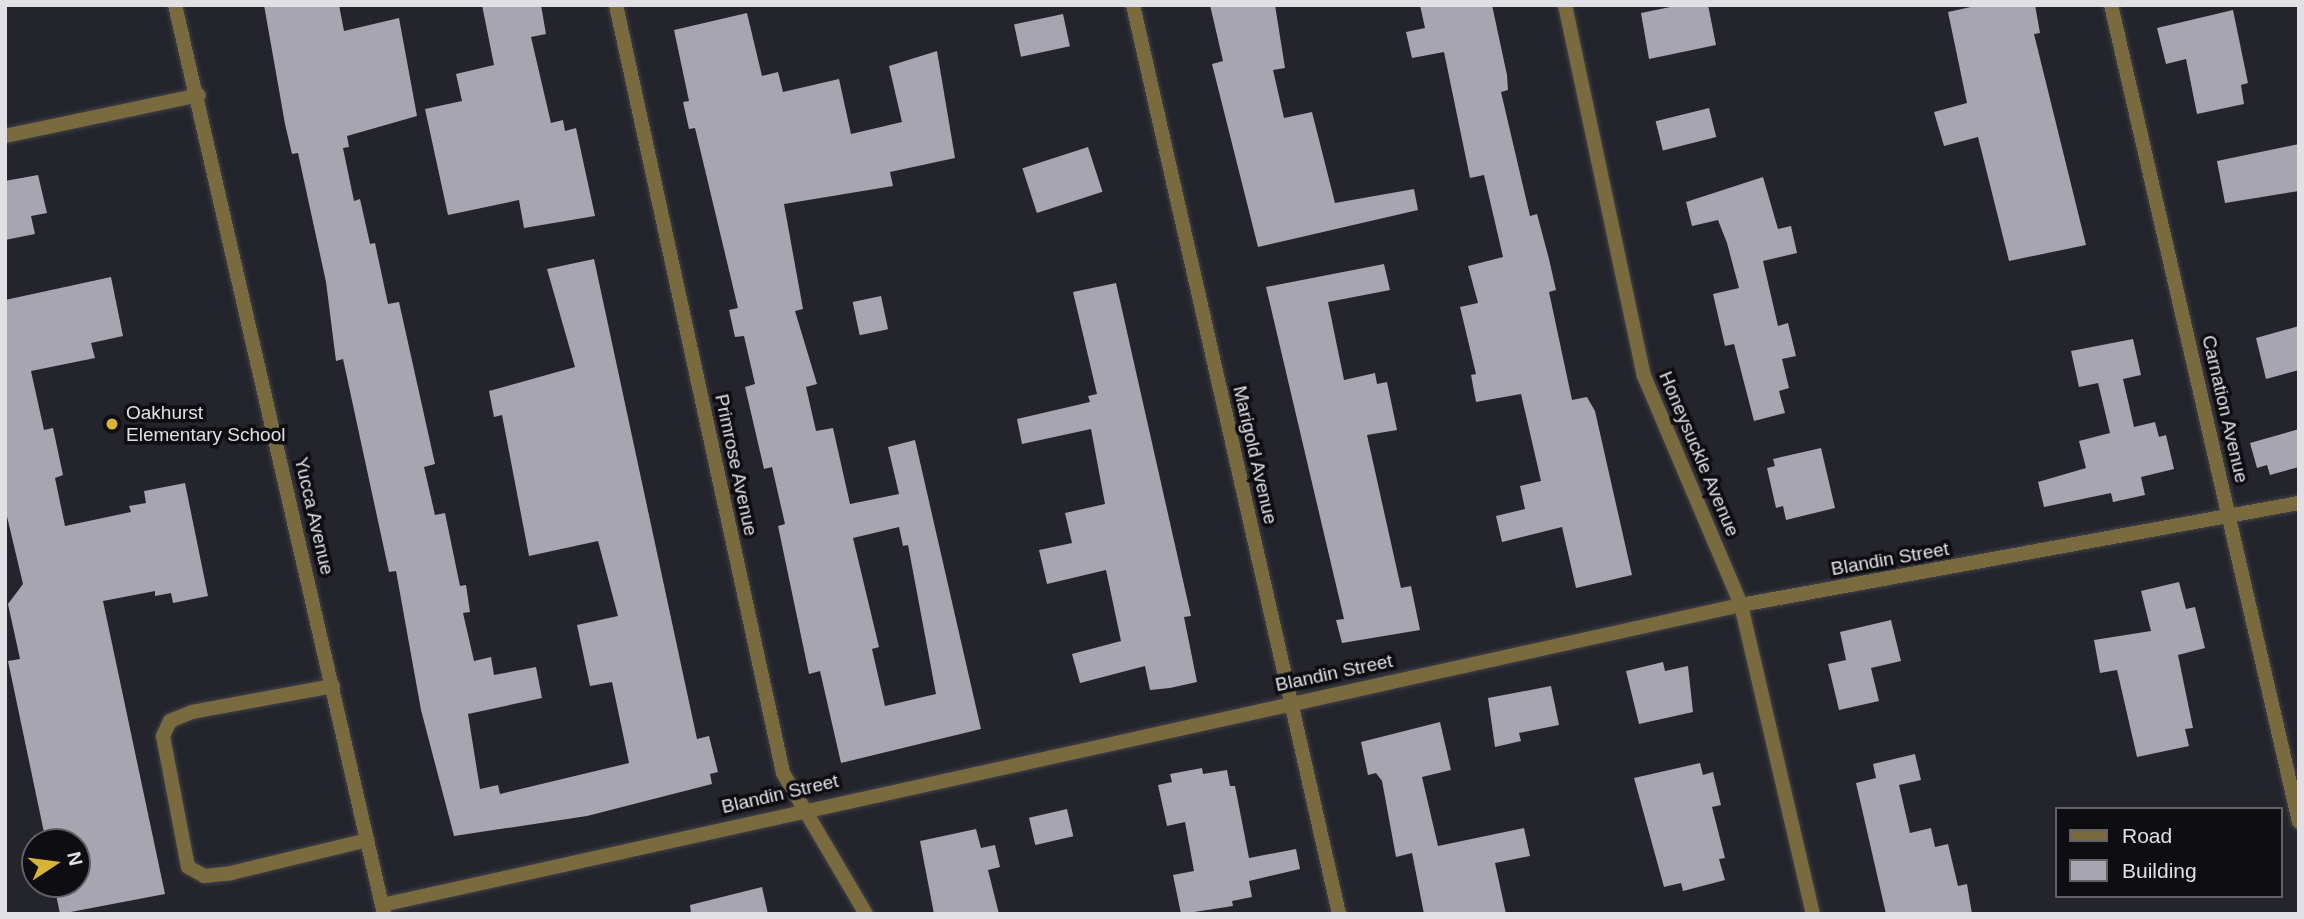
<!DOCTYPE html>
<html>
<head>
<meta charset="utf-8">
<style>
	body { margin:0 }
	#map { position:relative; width:2304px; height:919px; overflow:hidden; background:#24242c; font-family:Helvetica,sans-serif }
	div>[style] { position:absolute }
	.building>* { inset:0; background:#a7a6b0; transform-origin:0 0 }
	.roads { filter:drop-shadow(0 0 2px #42424a) drop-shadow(0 0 2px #42424a) }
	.service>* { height:14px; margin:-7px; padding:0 7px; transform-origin:7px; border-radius:7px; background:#7a6b3e }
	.minor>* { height:14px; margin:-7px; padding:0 7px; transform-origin:7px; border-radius:7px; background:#7a6b3e }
	.tertiary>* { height:14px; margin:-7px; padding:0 7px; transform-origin:7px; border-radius:7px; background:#7a6b3e }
	.dots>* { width:19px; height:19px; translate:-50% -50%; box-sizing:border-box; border:4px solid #0e0d11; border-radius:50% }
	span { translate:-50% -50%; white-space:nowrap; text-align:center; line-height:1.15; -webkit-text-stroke:7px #0e0d11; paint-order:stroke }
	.street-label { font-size:19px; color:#e0e0e5 }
	.poi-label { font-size:19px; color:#e0e0e5 }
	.left { translate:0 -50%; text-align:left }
	.frame { position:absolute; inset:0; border:7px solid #e0e0e5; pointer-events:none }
	.legend { position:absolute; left:2055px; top:807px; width:228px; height:91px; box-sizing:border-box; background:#0e0d11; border:2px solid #626166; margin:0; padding:9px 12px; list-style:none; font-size:21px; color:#e0e0e5 }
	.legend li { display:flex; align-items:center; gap:14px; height:35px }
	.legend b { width:35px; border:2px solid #626166 }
	.north { position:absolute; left:21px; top:828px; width:70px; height:70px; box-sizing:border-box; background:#0e0d11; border:2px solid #626166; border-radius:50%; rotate:77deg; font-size:19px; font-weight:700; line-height:28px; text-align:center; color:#e0e0e5 }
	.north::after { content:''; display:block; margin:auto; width:24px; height:32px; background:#d9b334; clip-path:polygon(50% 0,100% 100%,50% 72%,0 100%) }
</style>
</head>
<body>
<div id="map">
	<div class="building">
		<i style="clip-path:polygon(264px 5px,339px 5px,344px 31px,399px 18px,417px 116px,347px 136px,349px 147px,343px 148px,354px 201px,360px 199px,370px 244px,375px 243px,388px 304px,399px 302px,435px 464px,424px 467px,435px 515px,445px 513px,460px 586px,466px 585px,470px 612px,463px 613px,474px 661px,491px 657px,494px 675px,536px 667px,542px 698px,468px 714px,480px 789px,498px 785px,500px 794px,629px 763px,612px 682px,590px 686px,577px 625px,618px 616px,598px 541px,529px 556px,502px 415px,494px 417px,489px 391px,575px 367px,547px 269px,594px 259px,697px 739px,709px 736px,718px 772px,710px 774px,712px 784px,587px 816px,454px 836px,421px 710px,396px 571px,389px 572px,343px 359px,336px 361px,326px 282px,298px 153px,292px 154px,285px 124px)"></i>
		<i style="clip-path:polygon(482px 5px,541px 5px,546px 34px,531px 37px,551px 123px,563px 120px,565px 131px,576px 128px,595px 216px,524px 228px,519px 200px,448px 215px,425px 109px,462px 101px,456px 74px,494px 65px)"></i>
		<i style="clip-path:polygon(1210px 5px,1275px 5px,1285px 68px,1273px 70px,1284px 118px,1312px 112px,1335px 203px,1414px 189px,1418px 210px,1258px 247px,1212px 64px,1223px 61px)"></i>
		<i style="clip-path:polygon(1420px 5px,1492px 5px,1507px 75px,1508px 90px,1501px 92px,1530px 216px,1537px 214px,1549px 259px,1556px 290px,1549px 292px,1572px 400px,1587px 397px,1595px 411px,1632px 575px,1576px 588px,1562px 527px,1502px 542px,1496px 516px,1525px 509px,1520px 486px,1541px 481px,1521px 394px,1476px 402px,1471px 375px,1476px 374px,1460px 307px,1478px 303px,1468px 266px,1503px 257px,1484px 175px,1470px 178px,1444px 52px,1412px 58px,1406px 32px,1425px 28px)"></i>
		<i style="clip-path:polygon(1680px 5px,1708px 5px,1716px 45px,1649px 59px,1641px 13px)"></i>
		<i style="clip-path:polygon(1980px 5px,2035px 5px,2040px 33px,2034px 34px,2086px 245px,2009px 261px,1978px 137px,1944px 146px,1934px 112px,1967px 103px,1948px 12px)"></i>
		<i style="clip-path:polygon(2233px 10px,2248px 83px,2241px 85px,2244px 104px,2197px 114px,2186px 59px,2166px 64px,2157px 28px)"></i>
		<i style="clip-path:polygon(evenodd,747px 13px,762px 76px,778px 72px,783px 92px,839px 79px,851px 134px,902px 122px,889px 66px,937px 51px,955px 158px,890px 172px,893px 186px,784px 204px,803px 309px,795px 311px,817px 384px,806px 387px,816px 431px,833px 428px,850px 504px,899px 494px,888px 447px,915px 440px,981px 729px,841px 763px,820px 671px,809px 674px,778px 526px,785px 524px,772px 467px,764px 469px,745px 387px,755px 384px,744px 336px,735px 337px,729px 310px,738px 308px,695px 128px,689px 129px,683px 102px,689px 101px,674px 30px,747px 13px,899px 527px,903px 546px,908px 545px,936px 694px,885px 706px,872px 649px,879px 647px,853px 538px,899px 527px)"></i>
		<i style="left:1063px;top:14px;width:33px;height:50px;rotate:78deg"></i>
		<i style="left:1709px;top:108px;width:30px;height:55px;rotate:76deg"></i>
		<i style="clip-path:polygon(2299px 144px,2299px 191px,2225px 203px,2217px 161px)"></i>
		<i style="left:1088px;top:147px;width:47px;height:69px;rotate:72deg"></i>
		<i style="clip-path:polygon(38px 175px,47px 213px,31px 216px,35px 234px,5px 240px,5px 181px)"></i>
		<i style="clip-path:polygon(1763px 177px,1778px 229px,1791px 226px,1797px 253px,1763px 261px,1778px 326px,1788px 323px,1796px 356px,1782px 359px,1789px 388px,1779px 391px,1785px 413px,1754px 421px,1734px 344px,1725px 346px,1713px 294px,1739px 288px,1727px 243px,1718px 220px,1692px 226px,1686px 202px)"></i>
		<i style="clip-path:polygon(1384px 264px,1390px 290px,1328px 302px,1344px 380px,1375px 373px,1377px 384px,1387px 382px,1397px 430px,1367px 435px,1401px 588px,1411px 586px,1420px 630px,1342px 643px,1336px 620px,1344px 619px,1266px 287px)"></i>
		<i style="clip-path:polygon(111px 277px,123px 336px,91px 343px,95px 358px,31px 371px,44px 430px,53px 428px,63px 475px,55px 478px,65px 526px,131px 512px,129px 506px,146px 503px,144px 491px,185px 483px,208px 596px,173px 603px,171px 593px,155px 596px,155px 591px,103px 601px,165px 894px,60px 914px,54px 884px,77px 884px,77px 842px,46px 842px,8px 661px,20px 659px,8px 604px,23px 584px,5px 508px,5px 300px)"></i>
		<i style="clip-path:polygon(1116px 283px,1191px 616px,1184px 617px,1197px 682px,1170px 688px,1150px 690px,1145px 666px,1080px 683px,1072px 654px,1121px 641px,1106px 570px,1047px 584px,1039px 550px,1072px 543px,1065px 513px,1105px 504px,1091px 429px,1022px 444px,1017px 419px,1090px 402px,1088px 396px,1097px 394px,1073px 292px)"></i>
		<i style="left:881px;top:296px;width:34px;height:29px;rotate:78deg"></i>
		<i style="clip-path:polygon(2299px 326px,2299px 370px,2266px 379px,2256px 338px)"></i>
		<i style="clip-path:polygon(2133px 339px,2141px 375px,2123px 379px,2134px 427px,2155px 422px,2159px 437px,2166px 435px,2174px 469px,2141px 477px,2145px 495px,2113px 502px,2111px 493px,2044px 507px,2038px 482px,2086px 468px,2079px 441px,2110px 433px,2098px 383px,2079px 387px,2071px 351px)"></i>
		<i style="clip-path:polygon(2299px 429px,2299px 467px,2270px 475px,2267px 465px,2257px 468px,2250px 443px)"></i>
		<i style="clip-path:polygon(1821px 448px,1835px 508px,1786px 520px,1783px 506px,1776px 508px,1767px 468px,1775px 466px,1773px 459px)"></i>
		<i style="clip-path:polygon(2179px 582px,2186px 609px,2195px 607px,2205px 648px,2178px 655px,2193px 728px,2185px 729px,2189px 746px,2137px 757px,2117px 670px,2100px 673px,2094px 640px,2151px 631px,2141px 591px)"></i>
		<i style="clip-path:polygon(1891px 620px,1901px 661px,1871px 668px,1879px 701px,1839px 710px,1828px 664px,1846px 660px,1840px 632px)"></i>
		<i style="clip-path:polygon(1663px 662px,1665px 671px,1688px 666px,1693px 712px,1639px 724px,1626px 671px)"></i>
		<i style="clip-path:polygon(1551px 686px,1559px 725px,1519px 733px,1521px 741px,1495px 747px,1488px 698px)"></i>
		<i style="clip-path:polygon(1440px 722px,1451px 770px,1422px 777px,1438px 846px,1524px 828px,1530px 856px,1495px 863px,1506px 914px,1424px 914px,1412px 853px,1396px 857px,1382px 781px,1376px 773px,1368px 775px,1361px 742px)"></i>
		<i style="clip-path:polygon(1915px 754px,1921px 780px,1899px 785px,1910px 833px,1931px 828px,1935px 847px,1948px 844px,1958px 886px,1967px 884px,1972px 914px,1886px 914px,1856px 783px,1876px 778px,1873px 764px)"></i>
		<i style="clip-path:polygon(1700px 763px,1703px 775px,1713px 772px,1721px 805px,1712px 807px,1725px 858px,1719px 859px,1725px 880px,1683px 891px,1681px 883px,1664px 887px,1634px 778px)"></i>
		<i style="clip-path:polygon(1202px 768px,1203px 774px,1227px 770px,1230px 786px,1235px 786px,1249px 858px,1296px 849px,1300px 869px,1249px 881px,1252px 897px,1232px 901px,1233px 906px,1181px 914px,1173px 875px,1194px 871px,1185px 822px,1167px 826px,1158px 785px,1172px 782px,1170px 774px)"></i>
		<i style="left:1067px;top:809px;width:28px;height:39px;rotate:77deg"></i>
		<i style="clip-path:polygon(976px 829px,981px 848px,995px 845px,1000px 867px,988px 870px,999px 914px,934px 914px,920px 841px)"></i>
		<i style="clip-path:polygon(762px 887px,768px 914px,691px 914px,690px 905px)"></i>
	</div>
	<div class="roads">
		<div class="service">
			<i style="left:5px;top:136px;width:198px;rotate:-11.9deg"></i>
			<i style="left:333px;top:686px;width:143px;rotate:169.6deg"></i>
			<i style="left:192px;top:712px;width:24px;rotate:158deg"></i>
			<i style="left:170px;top:721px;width:17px;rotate:115deg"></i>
			<i style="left:163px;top:736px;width:133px;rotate:79.2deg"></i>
			<i style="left:188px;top:867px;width:18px;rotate:29deg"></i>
			<i style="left:204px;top:876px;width:27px;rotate:-6deg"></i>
			<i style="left:231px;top:873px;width:140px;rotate:-13.6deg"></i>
		</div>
		<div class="minor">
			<i style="left:616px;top:5px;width:786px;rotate:77.73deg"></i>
			<i style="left:783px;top:773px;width:164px;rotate:59.5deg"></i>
			<i style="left:1133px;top:5px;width:932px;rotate:77.23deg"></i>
			<i style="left:1565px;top:5px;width:379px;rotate:78deg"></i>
			<i style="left:1644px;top:376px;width:249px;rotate:67deg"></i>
			<i style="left:1741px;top:605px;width:317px;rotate:76.9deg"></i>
			<i style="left:2111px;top:5px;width:838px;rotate:77.04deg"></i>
			<i style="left:382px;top:905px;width:1392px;rotate:-12.45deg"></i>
			<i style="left:1741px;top:605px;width:567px;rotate:-10.36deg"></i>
		</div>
		<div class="tertiary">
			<i style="left:175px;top:5px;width:933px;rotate:77.05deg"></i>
		</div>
	</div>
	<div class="dots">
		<i style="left:112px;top:424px;background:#d9b334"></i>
	</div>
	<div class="street-label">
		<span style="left:2225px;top:409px;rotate:77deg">Carnation Avenue</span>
		<span style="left:1699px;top:454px;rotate:67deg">Honeysuckle Avenue</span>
		<span style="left:1255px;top:455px;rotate:77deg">Marigold Avenue</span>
		<span style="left:736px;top:465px;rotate:78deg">Primrose Avenue</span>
		<span style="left:314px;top:516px;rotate:77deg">Yucca Avenue</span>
		<span style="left:1890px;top:559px;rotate:-10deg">Blandin Street</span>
		<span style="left:1334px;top:673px;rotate:-12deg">Blandin Street</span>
		<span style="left:780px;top:794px;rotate:-13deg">Blandin Street</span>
	</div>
	<div class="poi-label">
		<span class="left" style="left:126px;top:424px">Oakhurst<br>Elementary School</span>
	</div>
	<div class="frame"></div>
	<ul class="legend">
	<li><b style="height:9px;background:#7a6b3e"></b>Road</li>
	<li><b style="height:19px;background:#a7a6b0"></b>Building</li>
	</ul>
	<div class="north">N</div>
</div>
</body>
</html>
